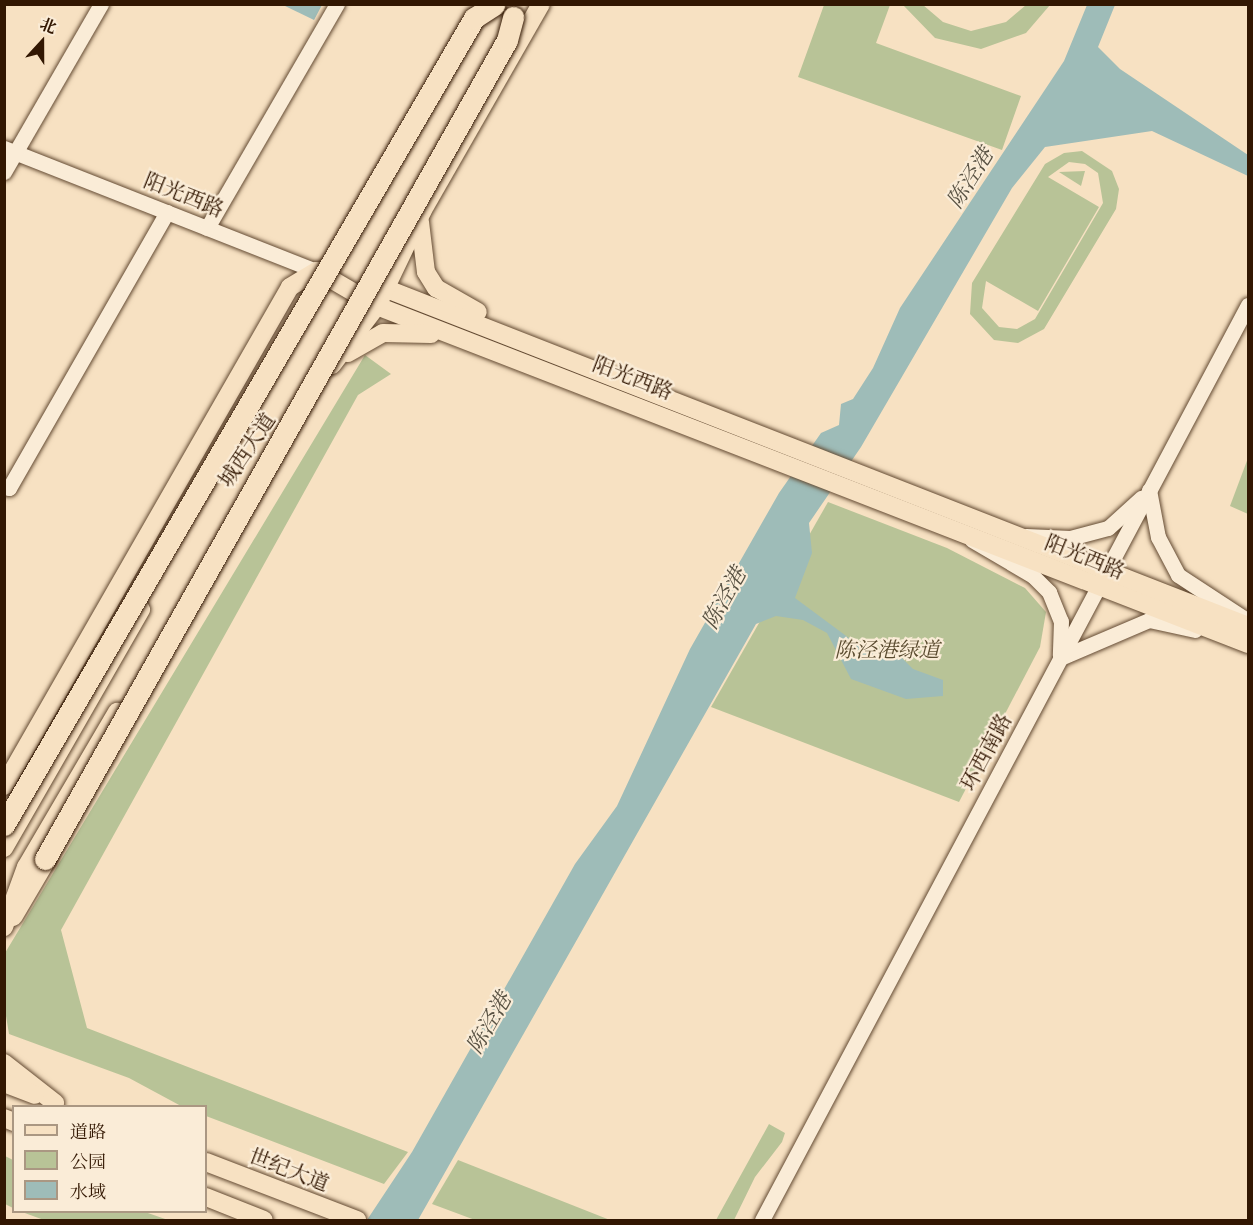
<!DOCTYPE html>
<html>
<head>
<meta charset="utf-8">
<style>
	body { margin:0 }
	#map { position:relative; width:1253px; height:1225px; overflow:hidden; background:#f7e1c2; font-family:"Libre Caslon Text","Noto Serif SC",serif }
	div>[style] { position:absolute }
	.green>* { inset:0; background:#b8c397 }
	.water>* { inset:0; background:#9ebcb8 }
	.roads { filter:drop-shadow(0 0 2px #634a32) drop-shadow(0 0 2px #634a32) }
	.minor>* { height:15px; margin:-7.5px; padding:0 7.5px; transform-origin:7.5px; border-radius:7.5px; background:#faecd7 }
	.major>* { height:18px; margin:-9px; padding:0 9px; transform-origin:9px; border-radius:9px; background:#f7e1c2 }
	.highway>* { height:21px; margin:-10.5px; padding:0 10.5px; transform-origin:10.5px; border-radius:10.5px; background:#f7e1c2 }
	.bridges { filter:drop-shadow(0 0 2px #321702) drop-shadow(0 0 2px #321702) }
	.highway-bridge>* { height:21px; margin:-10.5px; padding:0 10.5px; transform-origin:10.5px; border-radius:10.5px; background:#f7e1c2 }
	span { translate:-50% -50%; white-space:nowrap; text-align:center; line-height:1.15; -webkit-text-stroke:4.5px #faecd7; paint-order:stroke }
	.street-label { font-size:21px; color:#321702 }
	.park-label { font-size:21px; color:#5a4b2f; font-style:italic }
	.water-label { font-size:22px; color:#585142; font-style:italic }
	.frame { position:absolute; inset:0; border:6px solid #321702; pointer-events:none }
	.legend { position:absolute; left:12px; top:1105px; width:195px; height:108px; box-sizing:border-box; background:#faecd7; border:2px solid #aa9782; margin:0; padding:8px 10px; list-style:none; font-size:18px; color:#321702 }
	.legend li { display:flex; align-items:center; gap:12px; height:30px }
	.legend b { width:30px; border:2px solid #aa9782 }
	.north { position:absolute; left:12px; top:12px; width:60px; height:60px; -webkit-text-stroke:4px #faecd7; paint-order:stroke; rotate:21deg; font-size:16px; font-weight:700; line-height:24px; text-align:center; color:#321702 }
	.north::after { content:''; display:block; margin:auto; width:21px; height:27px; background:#321702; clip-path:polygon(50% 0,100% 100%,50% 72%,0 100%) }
</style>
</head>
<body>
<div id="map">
	<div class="green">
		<i style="clip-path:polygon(824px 5px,890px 5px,876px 43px,1021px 96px,1002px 150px,798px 77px)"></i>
		<i style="clip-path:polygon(903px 5px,923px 5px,943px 22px,971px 31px,1006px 22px,1026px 5px,1050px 5px,1026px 33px,981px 49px,935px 38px)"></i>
		<i style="clip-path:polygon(evenodd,1082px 151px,1112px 171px,1119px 189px,1116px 209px,1044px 329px,1018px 343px,994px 340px,970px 314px,972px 283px,1045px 164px,1064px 153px,1082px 151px,1069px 162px,1085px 164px,1098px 173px,1103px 203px,1035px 319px,1017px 329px,999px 327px,982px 308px,986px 281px,1038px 311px,1099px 207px,1048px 177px,1069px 162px)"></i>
		<i style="clip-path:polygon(1085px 171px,1081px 186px,1059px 172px)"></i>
		<i style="clip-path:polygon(365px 355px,391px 374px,358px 395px,61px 930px,87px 1028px,408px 1152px,384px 1184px,206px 1116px,206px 1106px,181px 1106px,129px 1078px,9px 1034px,4px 1004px,5px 953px)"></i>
		<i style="clip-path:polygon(1248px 458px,1248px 514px,1230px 506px)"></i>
		<i style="clip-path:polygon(828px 502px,947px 548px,1025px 588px,1046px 612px,1040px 647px,959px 802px,711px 707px)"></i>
		<i style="clip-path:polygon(769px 1124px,785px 1133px,782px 1142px,755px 1177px,734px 1220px,716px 1220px)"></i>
		<i style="clip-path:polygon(5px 1156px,13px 1160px,13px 1208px,5px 1204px)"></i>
		<i style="clip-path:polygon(458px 1160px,610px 1220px,475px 1220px,432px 1204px)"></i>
		<i style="clip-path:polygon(22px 1212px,145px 1212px,168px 1220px,44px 1220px)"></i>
	</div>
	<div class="water">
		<i style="clip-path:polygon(283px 5px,322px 5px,314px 20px)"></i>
		<i style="clip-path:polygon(1087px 5px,1115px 5px,1098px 47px,1120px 69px,1248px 155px,1248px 176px,1152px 131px,1045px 147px,1012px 188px,861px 447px,809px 523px,812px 553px,795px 598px,857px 644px,898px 654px,913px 669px,943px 680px,943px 696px,906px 699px,851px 679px,827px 633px,803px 620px,776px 616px,756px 624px,418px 1220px,367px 1220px,412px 1152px,575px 864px,617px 806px,690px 649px,779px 493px,821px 433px,839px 425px,841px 404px,853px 399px,873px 368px,900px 308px,1064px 61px)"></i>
	</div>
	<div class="roads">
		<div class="minor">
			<i style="left:4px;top:148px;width:336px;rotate:21.5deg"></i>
			<i style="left:4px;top:172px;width:194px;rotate:-60deg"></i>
			<i style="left:207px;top:228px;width:259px;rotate:-59.9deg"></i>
			<i style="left:4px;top:487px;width:5px;rotate:11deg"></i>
			<i style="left:9px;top:488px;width:318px;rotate:-60.2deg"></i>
			<i style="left:1149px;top:490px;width:48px;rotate:79.2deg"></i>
			<i style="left:1158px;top:537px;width:43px;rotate:62.2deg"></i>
			<i style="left:1178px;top:575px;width:84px;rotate:33.3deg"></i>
			<i style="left:1026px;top:536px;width:44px;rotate:2.6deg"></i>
			<i style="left:1070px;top:538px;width:39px;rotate:-15deg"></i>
			<i style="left:1108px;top:528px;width:45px;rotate:-42.3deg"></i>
			<i style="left:972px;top:540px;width:71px;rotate:30.5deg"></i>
			<i style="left:1033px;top:576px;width:23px;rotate:45deg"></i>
			<i style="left:1049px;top:592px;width:31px;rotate:68deg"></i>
			<i style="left:1061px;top:621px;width:34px;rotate:92deg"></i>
			<i style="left:1060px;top:658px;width:97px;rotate:-23.1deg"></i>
			<i style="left:1149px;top:620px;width:47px;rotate:12.3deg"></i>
			<i style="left:762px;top:1220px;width:1036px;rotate:-62.03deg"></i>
		</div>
		<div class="major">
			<i style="left:420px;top:222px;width:50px;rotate:83.2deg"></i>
			<i style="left:426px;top:272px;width:19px;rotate:58deg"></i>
			<i style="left:436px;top:288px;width:48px;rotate:29.7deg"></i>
			<i style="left:317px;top:271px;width:69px;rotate:30.3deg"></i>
			<i style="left:377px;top:306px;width:934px;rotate:21.21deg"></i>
			<i style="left:374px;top:284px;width:939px;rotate:21.37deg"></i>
			<i style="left:348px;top:353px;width:40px;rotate:-29.7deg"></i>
			<i style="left:383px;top:333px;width:48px;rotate:1.2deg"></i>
			<i style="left:332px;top:365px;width:74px;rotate:-52.7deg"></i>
			<i style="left:377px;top:306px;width:106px;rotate:-64.4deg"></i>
			<i style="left:423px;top:210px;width:237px;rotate:-60.2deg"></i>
			<i style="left:4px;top:786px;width:575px;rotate:-60.18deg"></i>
			<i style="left:290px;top:287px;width:31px;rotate:-31deg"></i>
			<i style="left:4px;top:848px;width:275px;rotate:-60.1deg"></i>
			<i style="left:4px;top:927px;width:64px;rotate:-69.9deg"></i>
			<i style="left:26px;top:867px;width:180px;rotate:-59.6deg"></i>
			<i style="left:4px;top:1063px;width:65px;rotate:38.1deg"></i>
			<i style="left:4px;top:1083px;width:33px;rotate:21deg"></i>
			<i style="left:4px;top:1118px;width:11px;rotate:22deg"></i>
			<i style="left:206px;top:1162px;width:162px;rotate:21deg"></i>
			<i style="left:206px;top:1197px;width:62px;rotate:21.6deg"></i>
		</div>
		<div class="highway">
			<i style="left:12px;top:915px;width:65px;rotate:-59.5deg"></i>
		</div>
	</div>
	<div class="bridges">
		<div class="highway-bridge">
			<i style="left:4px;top:825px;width:934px;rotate:-59.78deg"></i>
			<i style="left:474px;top:18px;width:24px;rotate:-33deg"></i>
			<i style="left:45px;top:859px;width:940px;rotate:-60.57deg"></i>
			<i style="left:507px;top:40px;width:24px;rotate:-75deg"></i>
		</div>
	</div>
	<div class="street-label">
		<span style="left:184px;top:195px;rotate:22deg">阳光西路</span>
		<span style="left:633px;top:378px;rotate:21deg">阳光西路</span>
		<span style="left:247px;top:450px;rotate:-56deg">城西大道</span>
		<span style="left:1085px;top:557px;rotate:22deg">阳光西路</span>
		<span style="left:986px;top:752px;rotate:-62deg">环西南路</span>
		<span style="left:289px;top:1170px;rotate:21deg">世纪大道</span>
	</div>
	<div class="park-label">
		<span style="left:887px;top:650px">陈泾港绿道</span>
	</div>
	<div class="water-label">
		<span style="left:970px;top:178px;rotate:-58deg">陈泾港</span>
		<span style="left:724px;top:598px;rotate:-61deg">陈泾港</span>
		<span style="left:489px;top:1023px;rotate:-60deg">陈泾港</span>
	</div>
	<div class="frame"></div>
	<ul class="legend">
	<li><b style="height:8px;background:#f7e1c2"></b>道路</li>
	<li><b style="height:16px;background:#b8c397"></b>公园</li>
	<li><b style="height:16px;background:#9ebcb8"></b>水域</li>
	</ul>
	<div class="north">北</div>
</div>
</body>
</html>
